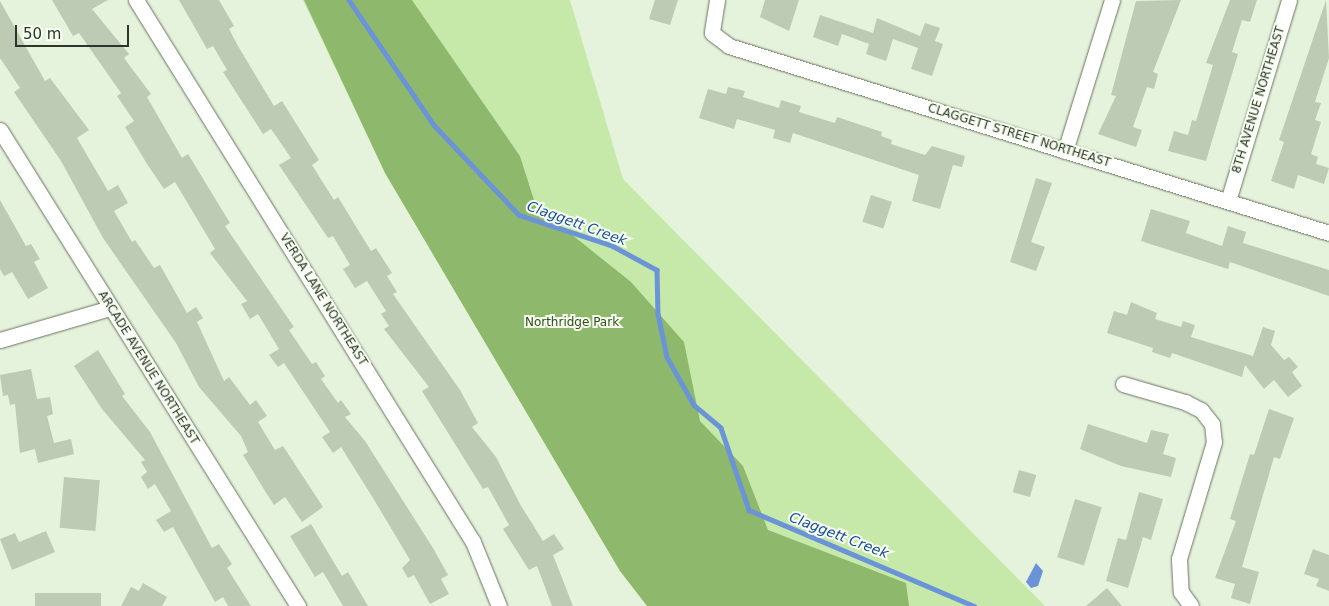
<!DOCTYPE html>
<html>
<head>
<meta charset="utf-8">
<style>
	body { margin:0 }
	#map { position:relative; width:1329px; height:606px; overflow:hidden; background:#e6f3dc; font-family:"DejaVu Sans",sans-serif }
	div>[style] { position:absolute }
	.green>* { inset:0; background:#c6e9aa }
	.forest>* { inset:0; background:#8eb86b }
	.water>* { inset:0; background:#6a93d8 }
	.stream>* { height:4.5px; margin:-2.25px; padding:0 2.25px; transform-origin:2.25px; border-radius:2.25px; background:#6a93d8 }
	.building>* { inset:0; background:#bdcbb4; transform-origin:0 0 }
	.roads { filter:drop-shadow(0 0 1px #697460) drop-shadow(0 0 1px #697460) }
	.minor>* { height:15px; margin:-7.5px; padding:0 7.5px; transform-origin:7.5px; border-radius:7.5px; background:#fff }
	span { translate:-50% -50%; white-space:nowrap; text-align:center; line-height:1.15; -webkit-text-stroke:4px #f6fff0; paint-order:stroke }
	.street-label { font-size:12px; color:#30352c }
	.park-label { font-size:12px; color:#314d17 }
	.water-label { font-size:14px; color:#1b4b9e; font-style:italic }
	.scale { position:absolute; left:15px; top:25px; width:114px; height:22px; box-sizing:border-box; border:2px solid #30352c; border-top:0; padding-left:6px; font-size:15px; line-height:18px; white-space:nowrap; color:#30352c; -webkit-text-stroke:4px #f6fff0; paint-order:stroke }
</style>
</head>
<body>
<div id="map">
	<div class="green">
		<i style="clip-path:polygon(303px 0,349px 0,434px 125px,564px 229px,536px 206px,520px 156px,412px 0,570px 0,623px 179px,1045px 606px,652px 606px,620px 571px,385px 173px)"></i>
	</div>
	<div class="forest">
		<i style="clip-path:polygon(304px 0,412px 0,520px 156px,536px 206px,631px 282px,684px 342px,700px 421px,743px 466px,768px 530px,906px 583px,909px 606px,647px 606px,620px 571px,385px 173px)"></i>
	</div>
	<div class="water">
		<i style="clip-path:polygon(1036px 563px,1043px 571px,1038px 586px,1031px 588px,1026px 582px)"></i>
	</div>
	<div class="stream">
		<i style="left:349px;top:0;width:151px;rotate:55.8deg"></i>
		<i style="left:434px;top:125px;width:124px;rotate:46.6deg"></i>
		<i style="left:519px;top:215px;width:97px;rotate:18.1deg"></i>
		<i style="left:611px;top:245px;width:52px;rotate:28.5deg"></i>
		<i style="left:657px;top:270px;width:44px;rotate:88.7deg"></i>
		<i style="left:658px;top:314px;width:44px;rotate:78.2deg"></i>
		<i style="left:667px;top:357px;width:55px;rotate:60.6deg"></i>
		<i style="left:694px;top:405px;width:35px;rotate:40deg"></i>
		<i style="left:721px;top:428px;width:87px;rotate:71.1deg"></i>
		<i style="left:749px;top:510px;width:245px;rotate:23.1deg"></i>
	</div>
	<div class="building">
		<i style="clip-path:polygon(52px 0,108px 0,92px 9px,129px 54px,124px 58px,151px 94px,147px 97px,182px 158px,188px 154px,230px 223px,225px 226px,294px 327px,289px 330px,312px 364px,316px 362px,325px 376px,321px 379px,338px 403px,341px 400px,351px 414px,345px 417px,365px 441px,433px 548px,448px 575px,441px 579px,449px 594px,430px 604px,414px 575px,408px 578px,402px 568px,410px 560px,373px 498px,341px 447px,333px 453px,322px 437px,330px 432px,284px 363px,278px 367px,269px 355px,279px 349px,258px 314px,250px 319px,241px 304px,247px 301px,210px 253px,215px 249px,175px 182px,164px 189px,147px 164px,125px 127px,134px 121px,117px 96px,121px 93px,79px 33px,73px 36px)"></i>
		<i style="clip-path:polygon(179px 0,219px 0,234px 26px,229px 29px,238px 46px,274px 106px,282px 101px,319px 160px,312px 165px,334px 200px,338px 197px,371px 251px,376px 248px,392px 273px,387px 276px,397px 292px,393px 294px,460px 390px,478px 423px,472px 427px,496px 457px,520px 504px,543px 541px,554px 534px,564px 549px,553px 555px,573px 606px,552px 606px,537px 566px,529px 570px,503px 529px,509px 525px,488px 487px,483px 489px,422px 391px,429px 387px,384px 329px,389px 326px,381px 314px,386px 311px,367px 281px,355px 288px,343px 269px,350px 265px,333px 236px,328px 238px,279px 165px,291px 158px,271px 129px,263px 134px,223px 72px,227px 70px,213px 46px,207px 49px)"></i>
		<i style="clip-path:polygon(655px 0,678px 0,670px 25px,649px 19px)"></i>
		<i style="clip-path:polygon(765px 0,799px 0,789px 31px,760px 17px)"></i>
		<i style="clip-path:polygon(1181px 0,1153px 72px,1158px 74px,1154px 89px,1147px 87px,1133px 127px,1142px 130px,1136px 147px,1098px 134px,1116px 96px,1111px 95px,1136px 1px)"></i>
		<i style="clip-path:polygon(1230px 0,1257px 0,1250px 22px,1242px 20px,1232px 52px,1238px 54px,1206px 161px,1168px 151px,1174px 131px,1188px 135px,1192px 120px,1196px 121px,1213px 65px,1206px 63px)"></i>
		<i style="clip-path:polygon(1326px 0,1329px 58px,1315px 102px,1321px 103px,1315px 120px,1321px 122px,1311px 154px,1318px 157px,1316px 164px,1329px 168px,1324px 184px,1298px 175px,1294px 189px,1271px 181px,1284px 142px,1279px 140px)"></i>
		<i style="clip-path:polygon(0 1px,45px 81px,50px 78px,89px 130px,77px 138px,108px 191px,118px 185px,128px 203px,114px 211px,132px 242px,135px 240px,154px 268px,160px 265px,187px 313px,196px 307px,203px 318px,197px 322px,224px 381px,229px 377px,250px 405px,256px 400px,267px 416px,258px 422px,275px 450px,283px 446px,323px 507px,302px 522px,285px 497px,274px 505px,265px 491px,243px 455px,248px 452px,241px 436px,199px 387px,176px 343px,103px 238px,61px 161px,14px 92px,20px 88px,0 58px)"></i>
		<i style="clip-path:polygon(820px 15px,873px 33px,877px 18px,920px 36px,925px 23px,940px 28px,935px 41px,943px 44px,932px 76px,911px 69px,918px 48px,893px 39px,886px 61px,866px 54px,869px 44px,842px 34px,838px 46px,813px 37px)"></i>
		<i style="clip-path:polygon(728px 87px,745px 91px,743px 97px,779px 108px,781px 100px,801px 106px,799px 112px,835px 123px,837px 117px,882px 132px,881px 136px,892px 140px,891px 144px,925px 155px,932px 146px,965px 156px,962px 167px,953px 165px,940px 209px,912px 201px,919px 175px,793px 133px,790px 143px,773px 138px,775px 130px,737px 119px,734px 129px,699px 118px,708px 89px,726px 94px)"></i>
		<i style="clip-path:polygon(1036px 178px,1052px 183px,1031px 242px,1045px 247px,1036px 271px,1010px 262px)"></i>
		<i style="left:871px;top:195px;width:22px;height:28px;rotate:18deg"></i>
		<i style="clip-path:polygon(0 200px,26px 246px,31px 244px,40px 259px,34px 262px,48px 288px,28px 299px,12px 272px,4px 276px,0 269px)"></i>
		<i style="clip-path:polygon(1151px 209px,1190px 221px,1186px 233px,1222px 246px,1228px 226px,1246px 232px,1243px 243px,1329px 270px,1329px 296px,1230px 262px,1228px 269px,1141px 241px)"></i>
		<i style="clip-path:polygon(1131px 302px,1157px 313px,1155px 319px,1181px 327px,1183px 321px,1195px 325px,1191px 337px,1253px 356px,1263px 327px,1275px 331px,1271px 345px,1284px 360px,1289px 357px,1298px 367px,1292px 372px,1302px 386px,1288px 397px,1274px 380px,1264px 389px,1245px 365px,1242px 377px,1172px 353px,1170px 358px,1152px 352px,1153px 348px,1107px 333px,1114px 311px,1127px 315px)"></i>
		<i style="clip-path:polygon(98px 350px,125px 394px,122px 396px,150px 432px,212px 548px,219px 544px,232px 564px,227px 568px,251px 606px,228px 606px,223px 597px,215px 602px,173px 527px,164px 532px,156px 520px,171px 511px,155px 484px,148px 489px,141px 477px,147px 472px,141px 462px,145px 460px,102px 409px,74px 366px)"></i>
		<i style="clip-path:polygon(31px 369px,37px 399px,50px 397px,53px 414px,47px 416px,54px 443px,71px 439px,74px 454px,38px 463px,35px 449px,20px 453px,15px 404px,10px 405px,8px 395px,3px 396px,0 375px)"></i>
		<i style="clip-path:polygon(1269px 409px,1294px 418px,1280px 459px,1274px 457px,1242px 567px,1259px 572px,1250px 604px,1231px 598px,1235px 584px,1215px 578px,1236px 521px,1230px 519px,1250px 454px,1254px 455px)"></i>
		<i style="clip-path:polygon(1088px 424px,1147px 443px,1151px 430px,1169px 434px,1163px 454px,1176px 458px,1171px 477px,1121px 466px,1080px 449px)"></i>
		<i style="left:1019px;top:470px;width:18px;height:23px;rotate:16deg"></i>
		<i style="left:64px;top:477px;width:36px;height:51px;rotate:5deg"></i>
		<i style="clip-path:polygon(1139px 492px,1163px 499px,1151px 540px,1143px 537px,1128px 588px,1106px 581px,1118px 538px,1126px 540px)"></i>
		<i style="left:1075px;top:499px;width:28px;height:61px;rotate:17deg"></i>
		<i style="clip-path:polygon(311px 524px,342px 576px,348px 572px,368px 606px,343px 606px,323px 572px,315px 577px,290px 536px)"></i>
		<i style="clip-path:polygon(46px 531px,55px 552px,12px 570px,0 539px,15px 533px,19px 542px)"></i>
		<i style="clip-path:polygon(1313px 549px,1329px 555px,1329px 591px,1316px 586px,1319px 579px,1304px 574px)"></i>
		<i style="clip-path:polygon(143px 583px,167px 597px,162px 606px,121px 606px,131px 587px,139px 591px)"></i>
		<i style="clip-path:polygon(1107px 588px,1122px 606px,1086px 606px)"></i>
		<i style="left:35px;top:593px;width:66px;height:13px"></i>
	</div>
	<div class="roads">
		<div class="minor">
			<i style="left:136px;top:0;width:638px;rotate:58.13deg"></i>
			<i style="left:473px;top:542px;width:69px;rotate:67.9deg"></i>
			<i style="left:717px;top:0;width:33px;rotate:99deg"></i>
			<i style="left:712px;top:33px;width:21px;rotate:37deg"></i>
			<i style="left:729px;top:46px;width:628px;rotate:17.31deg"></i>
			<i style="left:0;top:130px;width:562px;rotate:57.95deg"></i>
			<i style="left:1065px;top:151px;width:158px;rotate:-72.7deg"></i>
			<i style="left:1228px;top:201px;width:210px;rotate:-73.1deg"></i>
			<i style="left:0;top:340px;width:115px;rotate:-16.2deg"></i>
			<i style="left:1123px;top:384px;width:65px;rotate:16.2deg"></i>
			<i style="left:1185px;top:402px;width:18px;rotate:27deg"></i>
			<i style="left:1201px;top:410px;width:18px;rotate:52deg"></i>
			<i style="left:1212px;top:424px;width:18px;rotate:84deg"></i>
			<i style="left:1214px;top:442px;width:122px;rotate:106.7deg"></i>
			<i style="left:1179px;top:559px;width:33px;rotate:87deg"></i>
			<i style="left:1181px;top:592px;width:17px;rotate:54deg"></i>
		</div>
	</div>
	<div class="street-label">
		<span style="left:1259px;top:100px;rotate:-73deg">8TH AVENUE NORTHEAST</span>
		<span style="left:1019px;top:136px;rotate:17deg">CLAGGETT STREET NORTHEAST</span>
		<span style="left:323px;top:300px;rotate:58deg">VERDA LANE NORTHEAST</span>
		<span style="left:148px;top:368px;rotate:58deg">ARCADE AVENUE NORTHEAST</span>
	</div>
	<div class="park-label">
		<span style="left:572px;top:323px">Northridge Park</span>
	</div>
	<div class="water-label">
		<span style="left:577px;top:223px;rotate:20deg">Claggett Creek</span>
		<span style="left:839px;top:535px;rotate:21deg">Claggett Creek</span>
	</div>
	<div class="scale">50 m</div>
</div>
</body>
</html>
